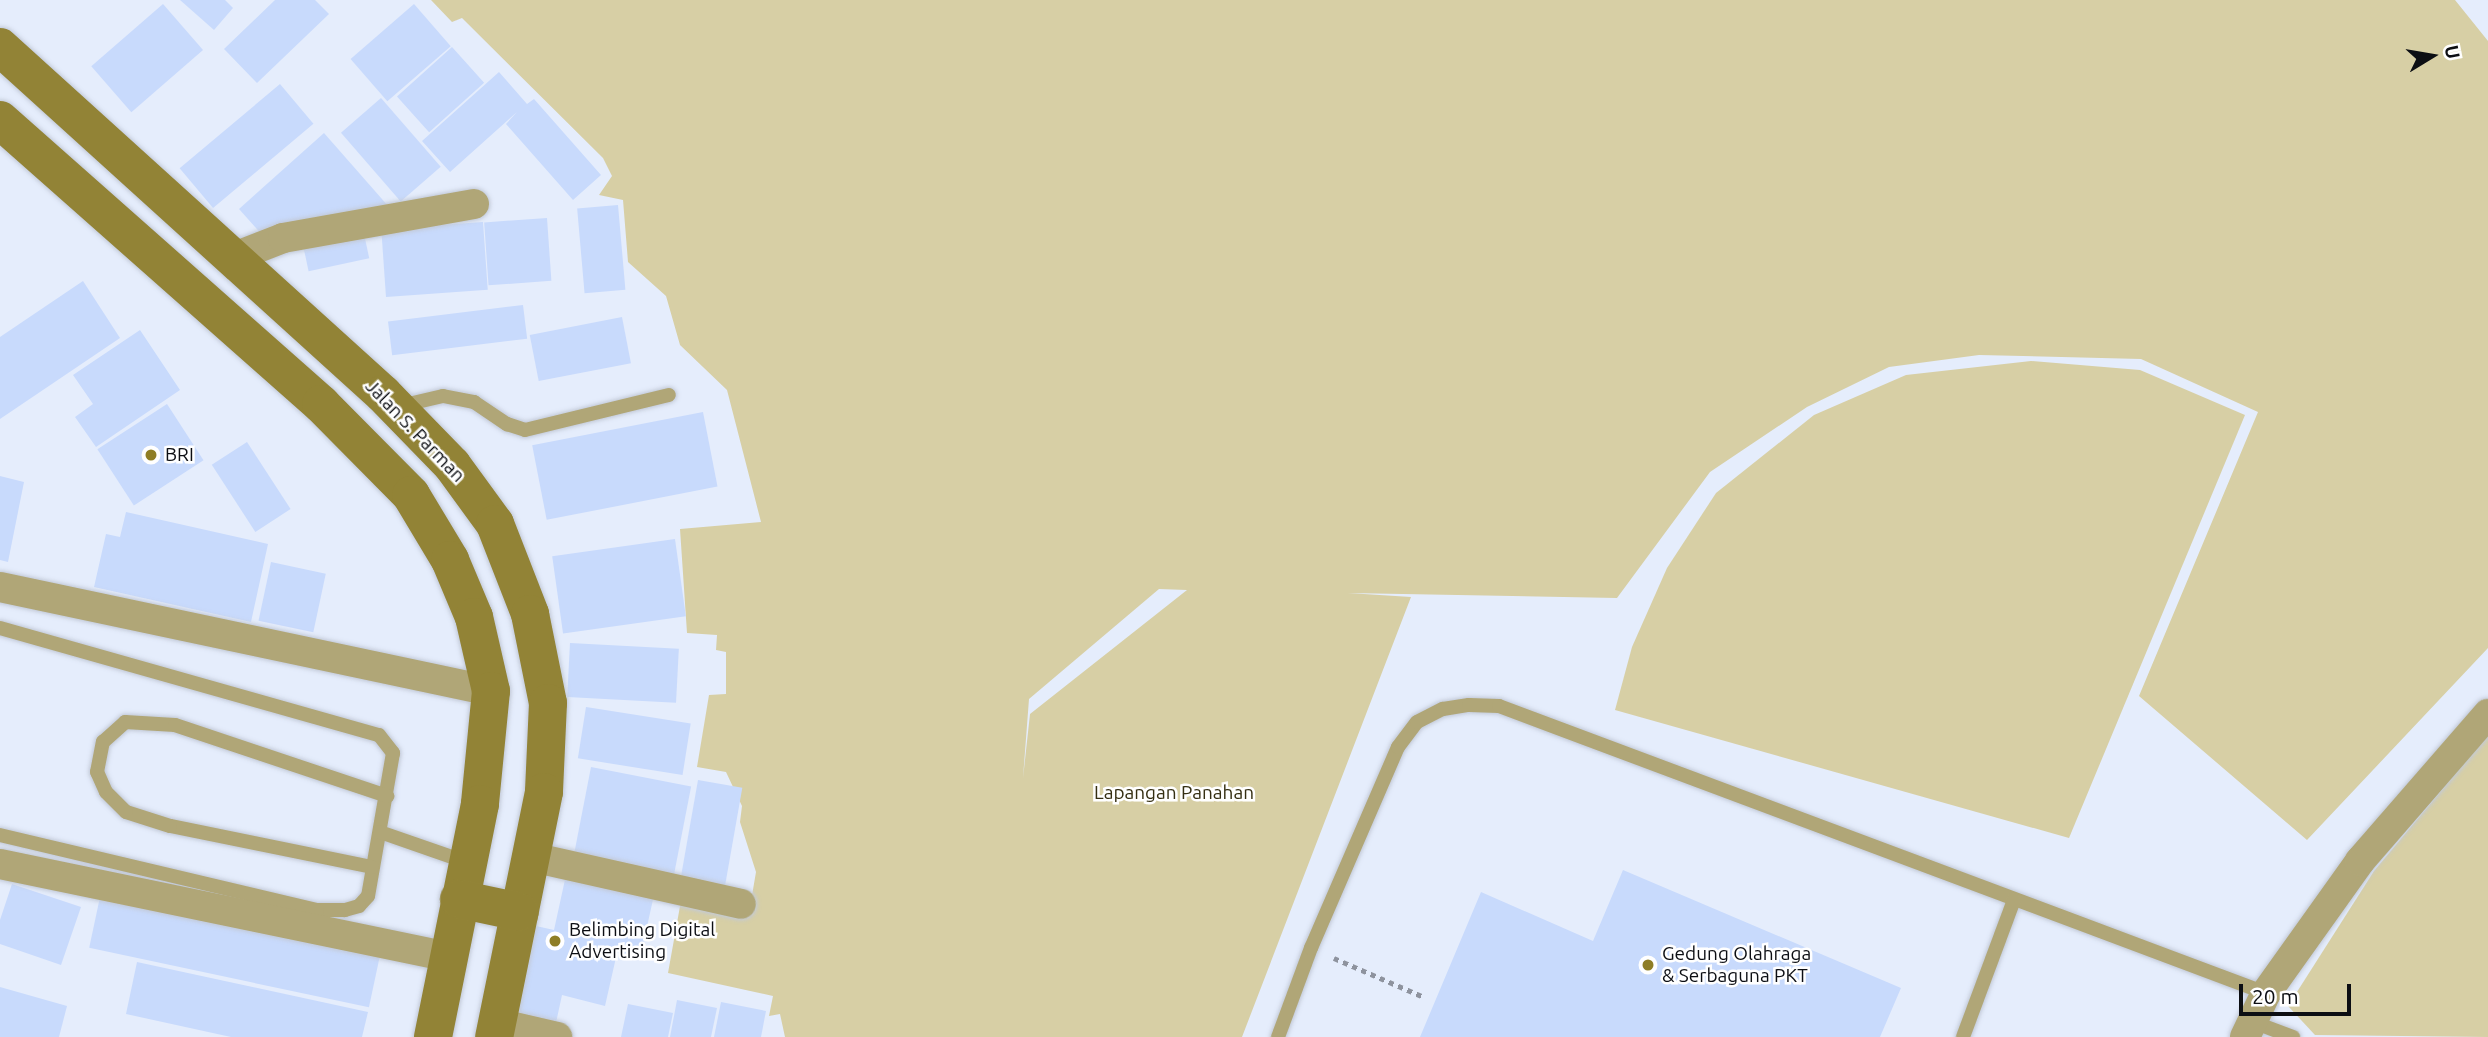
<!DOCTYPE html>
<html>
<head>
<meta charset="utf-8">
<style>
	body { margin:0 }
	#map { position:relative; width:2488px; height:1037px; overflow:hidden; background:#e5edfc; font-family:Ubuntu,sans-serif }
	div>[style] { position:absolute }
	.green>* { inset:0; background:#d7cfa5 }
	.building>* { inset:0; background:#c8dafc; transform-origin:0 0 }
	.path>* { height:4.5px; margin-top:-2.25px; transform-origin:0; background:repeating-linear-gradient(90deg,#8e939e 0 5px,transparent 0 10px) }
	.roads { filter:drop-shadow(0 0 2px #c2c9d7) drop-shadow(0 0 2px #c2c9d7) }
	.service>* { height:14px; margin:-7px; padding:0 7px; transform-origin:7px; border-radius:7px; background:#b0a677 }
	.minor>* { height:30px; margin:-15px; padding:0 15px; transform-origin:15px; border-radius:15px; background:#b0a677 }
	.secondary>* { height:38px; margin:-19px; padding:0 19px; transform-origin:19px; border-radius:19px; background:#928336 }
	.dots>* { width:19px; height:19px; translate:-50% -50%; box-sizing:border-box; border:4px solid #fff; border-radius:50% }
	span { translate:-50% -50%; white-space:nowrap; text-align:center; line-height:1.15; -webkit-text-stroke:5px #fff; paint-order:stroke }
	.street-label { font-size:19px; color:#0c0e13 }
	.poi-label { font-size:19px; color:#0c0e13 }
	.left { translate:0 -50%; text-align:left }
	.park-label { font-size:19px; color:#342e11 }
	.north { position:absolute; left:2397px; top:21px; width:70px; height:70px; -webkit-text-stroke:5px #fff; paint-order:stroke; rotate:79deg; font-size:19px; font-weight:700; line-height:28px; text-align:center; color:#0c0e13 }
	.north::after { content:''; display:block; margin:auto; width:24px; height:32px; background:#0c0e13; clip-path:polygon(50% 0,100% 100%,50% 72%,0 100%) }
	.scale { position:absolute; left:2239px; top:984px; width:112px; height:32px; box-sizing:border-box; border:4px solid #0c0e13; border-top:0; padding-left:9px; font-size:21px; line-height:24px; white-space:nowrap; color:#0c0e13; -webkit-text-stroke:5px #fff; paint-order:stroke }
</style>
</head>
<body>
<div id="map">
	<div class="green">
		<i style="clip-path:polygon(evenodd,431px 0,2455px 0,2488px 41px,2488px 648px,2307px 840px,2139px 696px,2258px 412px,2141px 359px,1979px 355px,1889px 367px,1807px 407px,1710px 472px,1617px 598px,1348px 593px,1411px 597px,1242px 1037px,785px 1037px,780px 1014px,769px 1016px,773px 996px,668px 973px,682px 895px,750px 907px,756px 872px,740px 822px,742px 806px,726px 772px,697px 767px,709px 695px,726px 694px,726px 652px,716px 650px,717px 635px,687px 633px,680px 529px,761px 522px,727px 390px,680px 345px,666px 296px,628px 262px,623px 200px,599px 195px,612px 176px,603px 158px,462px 18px,452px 22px,431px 0,1159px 589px,1187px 590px,1030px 714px,1023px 778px,1029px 699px,1159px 589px)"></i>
		<i style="clip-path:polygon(2031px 361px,2140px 370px,2245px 415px,2069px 838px,1615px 710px,1632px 647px,1667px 568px,1716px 493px,1814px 415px,1906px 375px)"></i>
		<i style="clip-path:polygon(2488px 735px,2488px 1037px,2315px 1035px,2288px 1006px,2374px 871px)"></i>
	</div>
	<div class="building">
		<i style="clip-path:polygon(180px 0,225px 0,233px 8px,214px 30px)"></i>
		<i style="clip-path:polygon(275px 0,315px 0,329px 14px,257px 83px,224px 49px)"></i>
		<i style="left:163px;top:4px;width:61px;height:95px;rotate:49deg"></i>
		<i style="left:414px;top:4px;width:56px;height:84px;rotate:49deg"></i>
		<i style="left:452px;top:47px;width:48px;height:74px;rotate:48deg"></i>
		<i style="clip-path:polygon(499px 72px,527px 104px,534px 99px,601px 175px,573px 200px,506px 124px,517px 112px,450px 172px,422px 141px)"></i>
		<i style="left:280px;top:84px;width:52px;height:131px;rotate:50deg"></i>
		<i style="left:381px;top:98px;width:91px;height:53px;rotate:49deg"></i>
		<i style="clip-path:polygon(324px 133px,396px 215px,265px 238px,239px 209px)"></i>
		<i style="left:618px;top:205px;width:85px;height:41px;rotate:85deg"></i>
		<i style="left:547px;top:218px;width:63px;height:63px;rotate:86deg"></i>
		<i style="left:483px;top:222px;width:68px;height:102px;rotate:86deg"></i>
		<i style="left:363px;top:229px;width:30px;height:62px;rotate:78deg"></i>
		<i style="clip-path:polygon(83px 281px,120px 338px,0 419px,0 337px)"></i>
		<i style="left:523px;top:305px;width:34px;height:136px;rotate:83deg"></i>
		<i style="left:622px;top:317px;width:47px;height:94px;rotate:79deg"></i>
		<i style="clip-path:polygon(140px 330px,180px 390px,96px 447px,75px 417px,93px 404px,73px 375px)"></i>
		<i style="left:167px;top:404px;width:67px;height:83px;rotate:57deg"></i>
		<i style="left:703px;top:412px;width:76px;height:174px;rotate:79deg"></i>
		<i style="left:247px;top:442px;width:80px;height:42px;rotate:57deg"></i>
		<i style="clip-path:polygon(0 476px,24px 482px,8px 562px,0 560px)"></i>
		<i style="clip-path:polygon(126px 512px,268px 544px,251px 622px,94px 587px,106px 534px,120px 537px)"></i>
		<i style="left:675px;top:539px;width:78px;height:124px;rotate:82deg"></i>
		<i style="left:271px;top:562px;width:56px;height:60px;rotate:12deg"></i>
		<i style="left:570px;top:643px;width:109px;height:54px;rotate:3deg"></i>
		<i style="left:586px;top:707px;width:106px;height:52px;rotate:9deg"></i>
		<i style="left:591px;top:767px;width:102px;height:95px;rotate:11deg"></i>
		<i style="left:698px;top:780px;width:45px;height:101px;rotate:10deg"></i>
		<i style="clip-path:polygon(1623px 870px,1901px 988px,1880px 1037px,1420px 1037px,1481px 892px,1593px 941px)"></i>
		<i style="clip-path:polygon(566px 875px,654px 895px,640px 958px,617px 953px,605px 1006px,562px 995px,554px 1032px,514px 1023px,536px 926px,554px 930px)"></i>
		<i style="clip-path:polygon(12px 884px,81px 907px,61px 965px,0 944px,0 920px)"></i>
		<i style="left:100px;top:897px;width:286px;height:52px;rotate:12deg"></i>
		<i style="clip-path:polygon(137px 962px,368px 1012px,362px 1037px,231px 1037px,126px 1014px)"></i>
		<i style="clip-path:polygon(0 987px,67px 1006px,59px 1037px,0 1037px)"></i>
		<i style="clip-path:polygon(677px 1000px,717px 1008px,711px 1037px,670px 1037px)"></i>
		<i style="clip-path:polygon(721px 1002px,766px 1011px,761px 1037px,714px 1037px)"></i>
		<i style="clip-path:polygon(628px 1004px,673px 1013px,668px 1037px,621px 1037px)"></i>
	</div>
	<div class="path">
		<i style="left:1334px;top:958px;width:96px;rotate:23.4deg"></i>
	</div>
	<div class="roads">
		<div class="service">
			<i style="left:400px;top:406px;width:44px;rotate:-13.1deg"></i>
			<i style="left:443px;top:396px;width:32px;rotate:11deg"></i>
			<i style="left:474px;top:402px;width:40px;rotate:34deg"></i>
			<i style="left:507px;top:424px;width:19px;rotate:18deg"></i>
			<i style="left:525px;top:430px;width:148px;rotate:-13.7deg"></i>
			<i style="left:0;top:628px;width:394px;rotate:15.8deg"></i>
			<i style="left:379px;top:735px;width:23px;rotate:52deg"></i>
			<i style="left:393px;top:753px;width:145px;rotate:99.9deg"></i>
			<i style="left:368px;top:896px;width:13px;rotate:132deg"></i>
			<i style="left:359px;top:906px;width:15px;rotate:164deg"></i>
			<i style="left:345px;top:910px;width:28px;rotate:180deg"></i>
			<i style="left:317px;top:910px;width:326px;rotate:-166.7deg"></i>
			<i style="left:380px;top:832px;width:91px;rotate:19.2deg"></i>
			<i style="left:372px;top:867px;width:206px;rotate:-168.5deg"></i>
			<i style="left:170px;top:826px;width:46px;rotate:-162.3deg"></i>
			<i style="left:126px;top:812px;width:28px;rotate:-135deg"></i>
			<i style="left:106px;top:792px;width:22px;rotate:-114deg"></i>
			<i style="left:97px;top:772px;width:31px;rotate:-79deg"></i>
			<i style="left:103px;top:742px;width:30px;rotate:-42deg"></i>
			<i style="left:125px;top:722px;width:50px;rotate:3.4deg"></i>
			<i style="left:175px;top:725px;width:224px;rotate:18.5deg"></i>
			<i style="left:2253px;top:1022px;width:43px;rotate:20.6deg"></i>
			<i style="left:1278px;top:1037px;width:95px;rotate:-69.7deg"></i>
			<i style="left:1311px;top:948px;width:219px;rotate:-66.6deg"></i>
			<i style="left:1398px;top:747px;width:31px;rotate:-53deg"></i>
			<i style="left:1417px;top:722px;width:29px;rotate:-27deg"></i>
			<i style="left:1443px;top:709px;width:26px;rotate:-9deg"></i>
			<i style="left:1469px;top:705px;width:30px;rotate:2deg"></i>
			<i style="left:1499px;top:706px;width:819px;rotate:20.52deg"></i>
			<i style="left:1963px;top:1037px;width:146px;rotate:-69.6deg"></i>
		</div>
		<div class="minor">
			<i style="left:232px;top:258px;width:55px;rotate:-21.4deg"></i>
			<i style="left:283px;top:238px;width:194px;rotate:-10.1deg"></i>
			<i style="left:0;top:587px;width:502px;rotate:11.96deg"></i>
			<i style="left:531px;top:857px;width:215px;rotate:12.6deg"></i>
			<i style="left:0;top:864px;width:458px;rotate:11.7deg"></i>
			<i style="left:497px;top:1023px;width:62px;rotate:13.1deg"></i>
			<i style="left:2245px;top:1037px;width:49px;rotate:-64.5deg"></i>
			<i style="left:2266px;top:993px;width:162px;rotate:-54.5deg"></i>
			<i style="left:2360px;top:861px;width:195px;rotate:-49deg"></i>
		</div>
		<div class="secondary">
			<i style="left:0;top:47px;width:517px;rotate:42.18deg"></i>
			<i style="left:383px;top:394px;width:99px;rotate:45.8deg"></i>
			<i style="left:452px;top:465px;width:73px;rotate:53.9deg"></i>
			<i style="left:495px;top:524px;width:97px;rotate:68.7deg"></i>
			<i style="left:530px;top:614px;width:91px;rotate:78.6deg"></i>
			<i style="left:548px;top:703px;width:89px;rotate:92.6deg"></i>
			<i style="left:544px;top:792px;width:250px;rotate:101.5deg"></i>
			<i style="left:0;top:120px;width:429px;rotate:41.5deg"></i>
			<i style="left:321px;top:404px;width:128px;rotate:45.3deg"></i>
			<i style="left:411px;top:495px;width:76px;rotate:59deg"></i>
			<i style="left:450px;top:560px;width:62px;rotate:67.2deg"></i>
			<i style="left:474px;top:617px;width:76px;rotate:77.1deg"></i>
			<i style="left:491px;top:691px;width:114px;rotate:95.6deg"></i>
			<i style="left:480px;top:804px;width:238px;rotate:101.4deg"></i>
			<i style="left:459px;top:899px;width:62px;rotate:12deg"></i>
		</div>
	</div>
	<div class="dots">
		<i style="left:151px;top:455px;background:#8f7e25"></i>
		<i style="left:555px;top:941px;background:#8f7e25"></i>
		<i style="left:1648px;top:965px;background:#8f7e25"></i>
	</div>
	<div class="street-label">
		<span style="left:415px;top:431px;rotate:46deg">Jalan S. Parman</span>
	</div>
	<div class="poi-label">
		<span class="left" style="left:165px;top:455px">BRI</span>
		<span class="left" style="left:569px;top:941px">Belimbing Digital<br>Advertising</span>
		<span class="left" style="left:1662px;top:965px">Gedung Olahraga<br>&amp; Serbaguna PKT</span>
	</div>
	<div class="park-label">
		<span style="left:1174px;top:793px">Lapangan Panahan</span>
	</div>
	<div class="north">U</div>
	<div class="scale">20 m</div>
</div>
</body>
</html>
